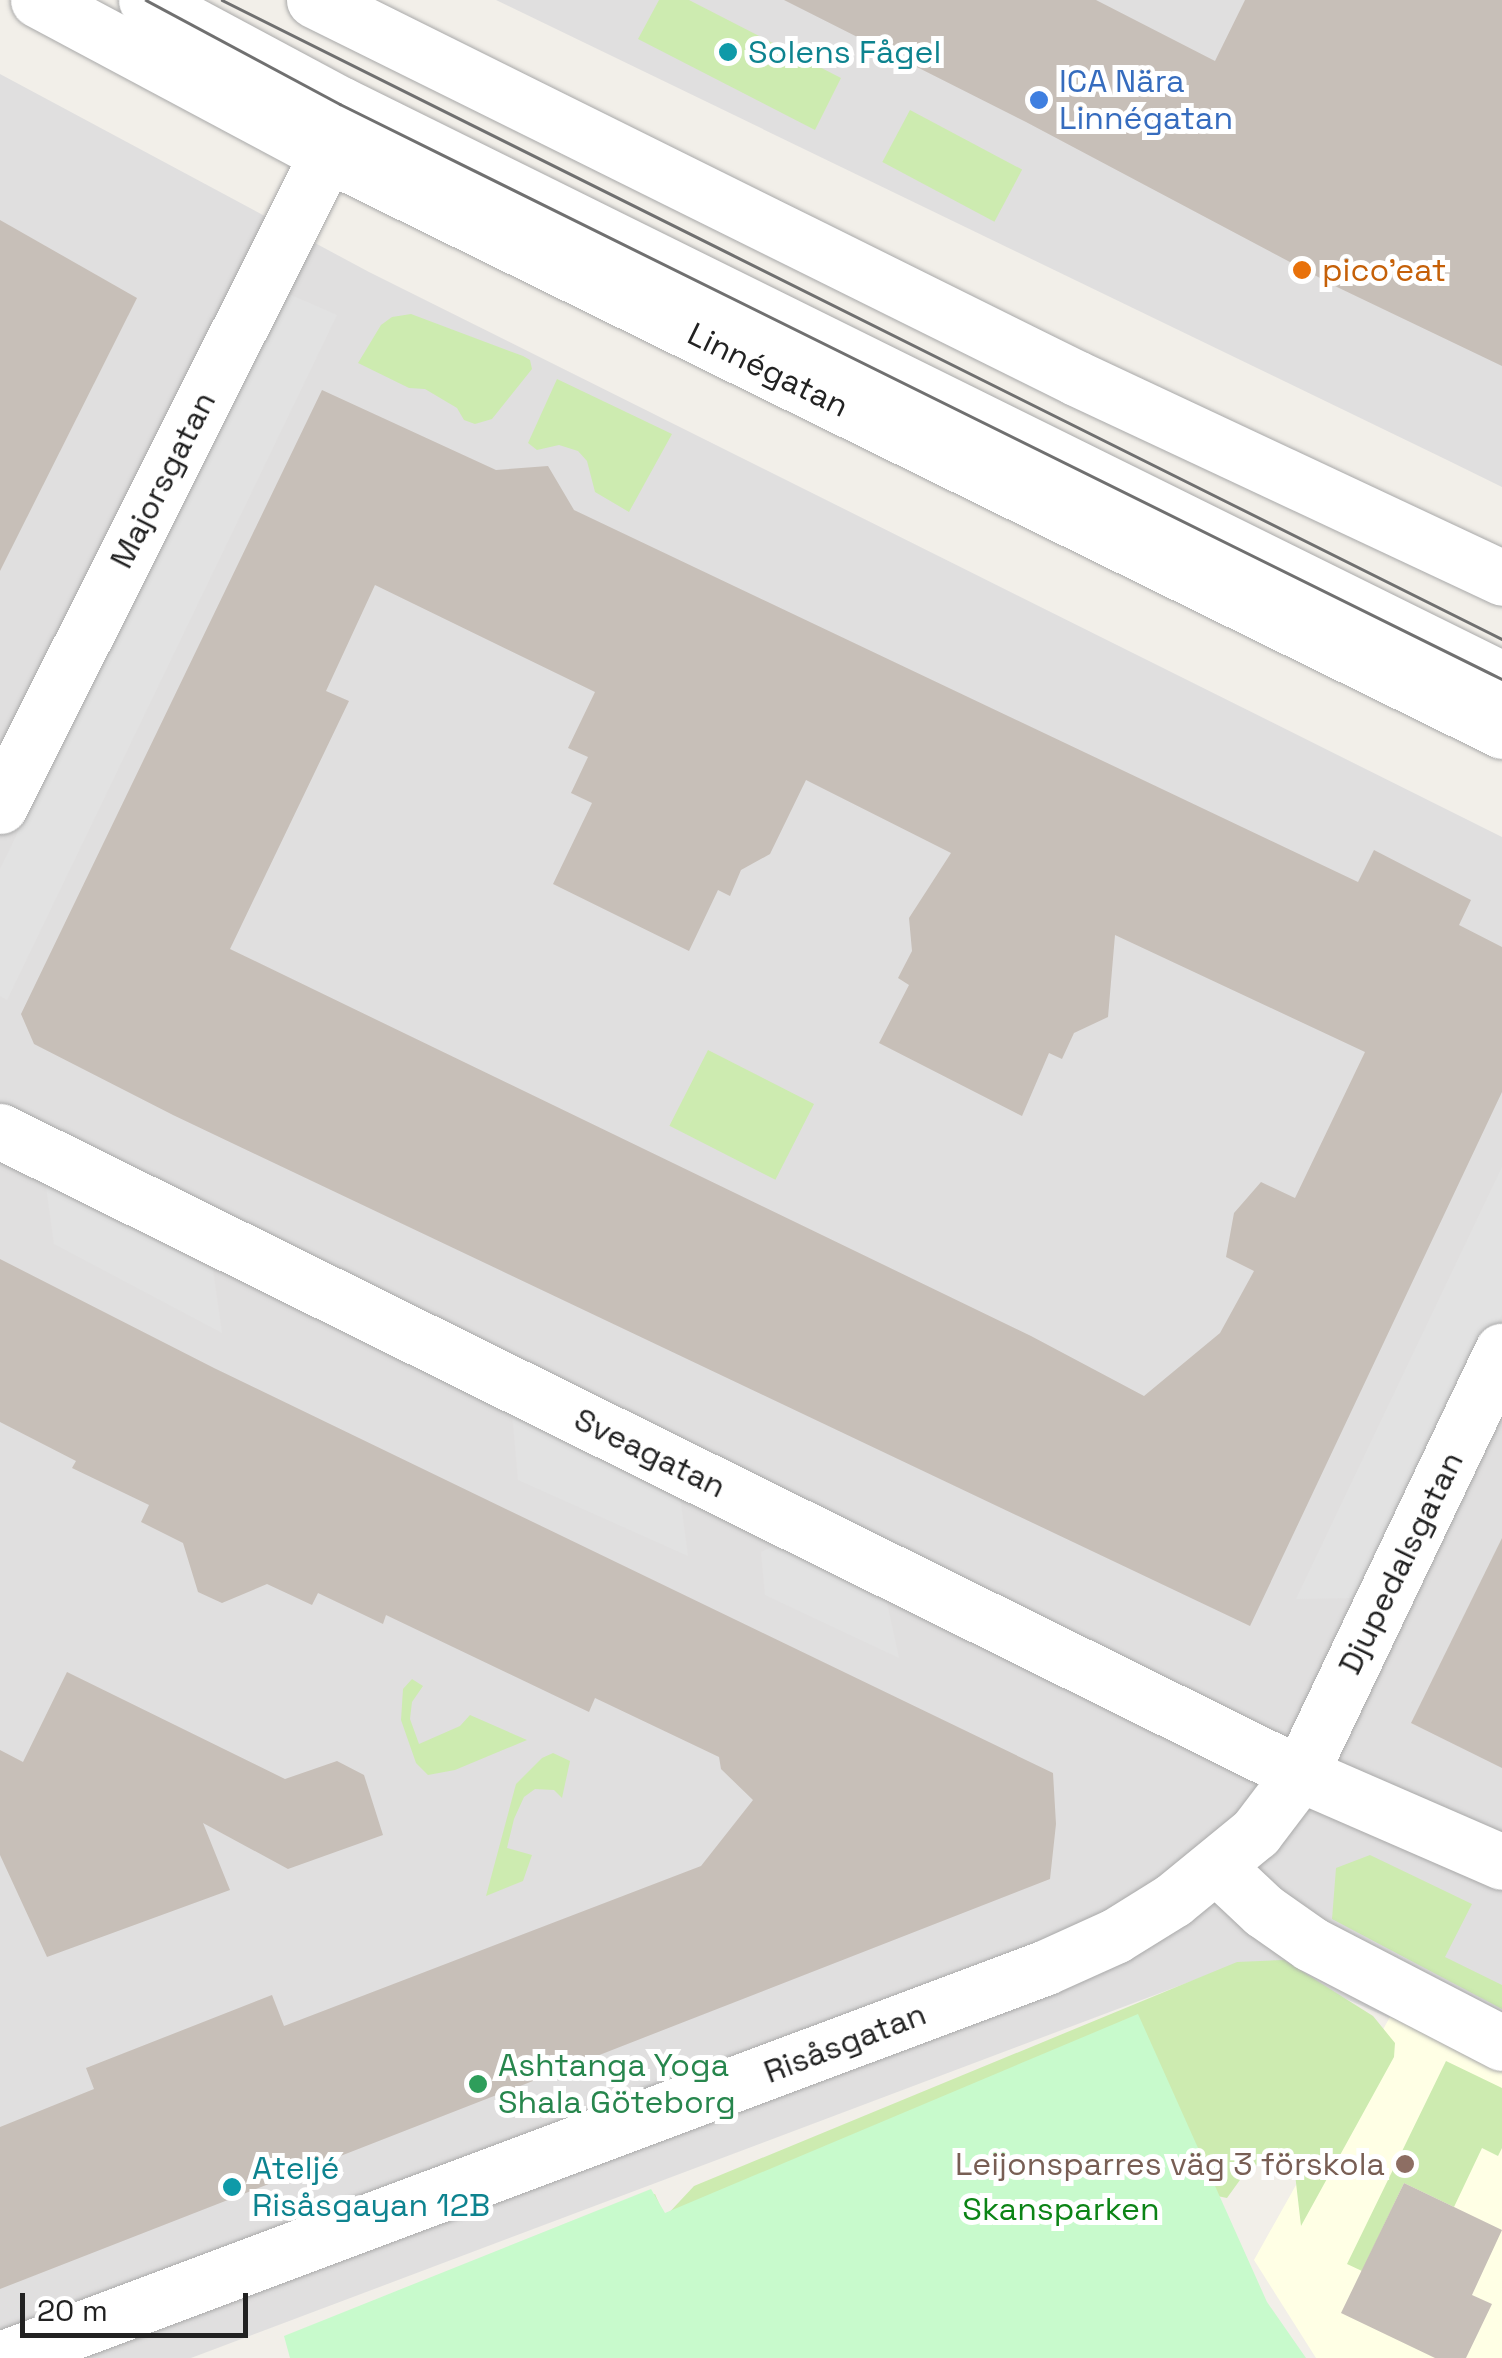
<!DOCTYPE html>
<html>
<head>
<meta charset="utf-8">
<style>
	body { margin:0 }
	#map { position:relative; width:1502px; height:2358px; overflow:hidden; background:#f2efe9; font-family:"Space Grotesk",sans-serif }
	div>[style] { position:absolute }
	.residential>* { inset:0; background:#e0dfdf }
	.education>* { inset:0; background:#ffffe5 }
	.grass>* { inset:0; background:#cdebb0; transform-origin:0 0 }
	.park>* { inset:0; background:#c8facc }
	.parking>* { inset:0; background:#e2e2e2 }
	.building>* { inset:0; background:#c7bfb8 }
	.roads { filter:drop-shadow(0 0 2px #a9a9a9) drop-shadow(0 0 2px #a9a9a9) }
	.minor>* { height:55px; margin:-27.5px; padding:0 27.5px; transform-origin:27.5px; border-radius:27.5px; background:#fff }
	.tram>* { height:2.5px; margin:-1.25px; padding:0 1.25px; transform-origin:1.25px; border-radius:1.25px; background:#707070 }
	.dots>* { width:28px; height:28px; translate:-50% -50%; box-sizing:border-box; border:5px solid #fff; border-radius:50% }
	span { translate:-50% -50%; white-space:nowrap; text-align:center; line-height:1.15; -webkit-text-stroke:10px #fff; paint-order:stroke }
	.culture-label { font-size:32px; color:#0d838f }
	.left { translate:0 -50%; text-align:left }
	.shop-label { font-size:32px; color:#366cbe }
	.food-label { font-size:32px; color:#c56008 }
	.street-label { font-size:32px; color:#222 }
	.leisure-label { font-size:32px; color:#27864d }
	.education-label { font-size:32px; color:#785e54 }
	.right { translate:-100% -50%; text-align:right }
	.park-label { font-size:32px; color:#0c8416 }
	.scale { position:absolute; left:20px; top:2293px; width:228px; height:45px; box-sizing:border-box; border:5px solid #222; border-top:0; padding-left:12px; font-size:30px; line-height:35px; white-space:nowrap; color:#222; -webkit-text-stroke:8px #fff; paint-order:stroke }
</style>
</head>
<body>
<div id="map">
	<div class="residential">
		<i style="clip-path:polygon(496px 0,1502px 0,1502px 487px,1445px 459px)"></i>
		<i style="clip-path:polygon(0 74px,369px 272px,1502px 837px,1502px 2068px,1265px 1963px,1192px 1981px,191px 2358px,0 2358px)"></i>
	</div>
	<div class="education">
		<i style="clip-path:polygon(1390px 2017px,1502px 2068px,1502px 2358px,1316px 2358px,1254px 2260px)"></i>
	</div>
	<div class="grass">
		<i style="clip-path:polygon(659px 0,689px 0,841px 78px,815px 130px,638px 39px)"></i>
		<i style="left:910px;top:110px;width:127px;height:59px;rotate:28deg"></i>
		<i style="clip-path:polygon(411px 314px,523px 356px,530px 360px,532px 369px,492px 419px,475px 424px,464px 420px,457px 408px,425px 389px,409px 388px,358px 363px,381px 325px,392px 317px)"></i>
		<i style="clip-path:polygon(557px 379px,672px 434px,629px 512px,595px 492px,587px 461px,578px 451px,559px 445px,537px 450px,528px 443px)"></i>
		<i style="left:708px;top:1050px;width:119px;height:85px;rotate:27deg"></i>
		<i style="clip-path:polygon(412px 1679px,423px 1686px,412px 1702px,410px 1719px,419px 1744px,460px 1726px,470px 1715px,527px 1740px,455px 1770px,428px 1775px,416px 1763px,401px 1720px,403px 1689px)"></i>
		<i style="clip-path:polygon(553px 1753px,570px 1761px,562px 1798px,554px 1790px,535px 1789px,524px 1797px,514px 1819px,507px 1848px,532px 1855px,523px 1881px,486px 1896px,516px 1784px,542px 1758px)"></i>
		<i style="clip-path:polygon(1370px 1855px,1472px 1904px,1445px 1957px,1502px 1985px,1502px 2009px,1332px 1919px,1336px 1868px)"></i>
		<i style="clip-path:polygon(1284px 1960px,1373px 2016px,1395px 2043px,1394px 2057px,1301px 2226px,1295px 2174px,1278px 2158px,1266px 2159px,1245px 2173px,1227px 2198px,1163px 2185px,695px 2249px,637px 2202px,655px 2194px,665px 2217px,694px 2186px,1237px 1962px)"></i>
		<i style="clip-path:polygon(1446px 2061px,1502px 2088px,1502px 2148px,1498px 2156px,1482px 2148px,1454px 2207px,1404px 2183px,1362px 2271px,1347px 2264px)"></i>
	</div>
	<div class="park">
		<i style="clip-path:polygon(1138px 2014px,1267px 2302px,1306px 2358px,290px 2358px,284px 2336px,651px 2189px,665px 2213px)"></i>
	</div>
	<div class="parking">
		<i style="clip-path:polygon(282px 291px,337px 315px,7px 1000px,0 996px,0 869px)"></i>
		<i style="clip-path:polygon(1502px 1167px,1502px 1314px,1363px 1598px,1296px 1599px)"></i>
		<i style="clip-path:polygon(45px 1179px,213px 1270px,222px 1333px,54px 1244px)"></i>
		<i style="clip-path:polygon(512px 1412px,679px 1489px,688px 1556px,518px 1480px)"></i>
		<i style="clip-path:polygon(778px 1544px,885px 1594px,899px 1658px,765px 1595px,761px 1552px)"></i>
	</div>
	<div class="building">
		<i style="clip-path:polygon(784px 0,1096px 0,1215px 61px,1245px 0,1502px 0,1502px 366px,1337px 287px,1026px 122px)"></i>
		<i style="clip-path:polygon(0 220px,137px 298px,0 571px)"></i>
		<i style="clip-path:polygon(evenodd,322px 390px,496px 470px,548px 466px,574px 510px,1358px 882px,1374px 850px,1471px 900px,1459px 925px,1502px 947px,1502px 1092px,1250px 1626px,173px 1115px,34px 1044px,21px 1014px,322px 390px,375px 585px,595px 692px,568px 748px,588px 757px,571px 793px,592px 803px,553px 884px,689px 951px,718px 890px,730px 896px,741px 870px,770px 854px,806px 780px,951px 853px,909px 918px,912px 951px,898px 978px,909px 985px,879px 1043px,1022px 1116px,1049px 1053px,1062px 1059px,1074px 1033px,1108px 1017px,1115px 935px,1365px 1052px,1295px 1198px,1261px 1182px,1234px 1213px,1226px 1257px,1254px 1271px,1220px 1333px,1144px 1396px,1031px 1336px,230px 949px,349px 701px,326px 691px,375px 585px)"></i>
		<i style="clip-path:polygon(0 1259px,214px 1368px,1053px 1773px,1056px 1824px,1050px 1879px,0 2289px,0 2127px,94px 2089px,86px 2068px,272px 1995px,284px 2026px,701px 1866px,753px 1800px,721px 1769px,719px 1757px,595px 1698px,589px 1712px,386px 1615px,383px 1624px,318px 1593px,312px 1605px,267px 1584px,222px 1603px,198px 1592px,183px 1543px,141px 1522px,149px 1505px,72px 1468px,76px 1461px,0 1422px)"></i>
		<i style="clip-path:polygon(1502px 1538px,1502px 1768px,1411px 1723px)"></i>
		<i style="clip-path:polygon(67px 1672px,285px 1779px,337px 1761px,364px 1775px,383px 1835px,288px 1869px,203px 1823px,230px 1890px,47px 1957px,0 1855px,0 1750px,23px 1762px)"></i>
		<i style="clip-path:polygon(1404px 2183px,1502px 2230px,1472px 2295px,1492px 2304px,1466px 2358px,1435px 2358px,1341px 2313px)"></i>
	</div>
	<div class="roads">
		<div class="minor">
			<i style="left:38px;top:0;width:327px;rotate:28.1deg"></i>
			<i style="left:327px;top:154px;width:1309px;rotate:26.15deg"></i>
			<i style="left:146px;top:0;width:220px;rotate:28.2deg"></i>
			<i style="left:340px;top:104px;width:1296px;rotate:26.33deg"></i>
			<i style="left:314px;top:0;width:851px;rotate:26.38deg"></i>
			<i style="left:1076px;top:378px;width:471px;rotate:25.1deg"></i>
			<i style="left:0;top:806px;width:729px;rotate:-63.36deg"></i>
			<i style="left:0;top:1131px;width:1450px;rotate:26.32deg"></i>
			<i style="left:1300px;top:1774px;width:220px;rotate:23.5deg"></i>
			<i style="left:1216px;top:1866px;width:66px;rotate:43.2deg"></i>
			<i style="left:1264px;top:1911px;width:57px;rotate:35.1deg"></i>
			<i style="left:1311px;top:1944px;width:215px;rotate:27.4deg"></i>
			<i style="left:3px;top:2358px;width:1112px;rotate:-20.54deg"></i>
			<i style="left:1044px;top:1968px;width:78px;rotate:-24.3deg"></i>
			<i style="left:1115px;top:1936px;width:68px;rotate:-31.8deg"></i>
			<i style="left:1173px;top:1900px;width:107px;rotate:-39.3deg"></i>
			<i style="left:1256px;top:1832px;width:73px;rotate:-52.8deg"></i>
			<i style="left:1300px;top:1774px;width:469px;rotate:-64.5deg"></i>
		</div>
	</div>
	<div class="tram">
		<i style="left:146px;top:0;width:220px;rotate:28.2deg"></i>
		<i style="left:340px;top:104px;width:1296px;rotate:26.33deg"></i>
		<i style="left:222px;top:0;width:1431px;rotate:26.53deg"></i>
	</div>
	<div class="dots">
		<i style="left:728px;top:52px;background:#0f9aa8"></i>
		<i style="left:1039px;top:100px;background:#3f7fe0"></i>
		<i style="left:1302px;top:270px;background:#e8710a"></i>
		<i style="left:478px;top:2084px;background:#2e9e5b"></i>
		<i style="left:1405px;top:2164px;background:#8d6e63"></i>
		<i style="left:232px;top:2187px;background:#0f9aa8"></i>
	</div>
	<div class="culture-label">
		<span class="left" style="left:748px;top:52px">Solens Fågel</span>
		<span class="left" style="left:252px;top:2187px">Ateljé<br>Risåsgayan 12B</span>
	</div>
	<div class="shop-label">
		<span class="left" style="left:1059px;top:100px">ICA Nära<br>Linnégatan</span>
	</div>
	<div class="food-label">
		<span class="left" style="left:1322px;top:270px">pico'eat</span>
	</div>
	<div class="street-label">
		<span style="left:768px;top:370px;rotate:26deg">Linnégatan</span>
		<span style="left:163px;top:480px;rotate:-63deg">Majorsgatan</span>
		<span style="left:650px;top:1453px;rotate:26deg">Sveagatan</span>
		<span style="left:1401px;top:1563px;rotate:-64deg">Djupedalsgatan</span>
		<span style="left:845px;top:2043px;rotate:-21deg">Risåsgatan</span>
	</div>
	<div class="leisure-label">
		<span class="left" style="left:498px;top:2084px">Ashtanga Yoga<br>Shala Göteborg</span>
	</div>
	<div class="education-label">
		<span class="right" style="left:1385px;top:2164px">Leijonsparres väg 3 förskola</span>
	</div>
	<div class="park-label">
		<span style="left:1061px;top:2209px">Skansparken</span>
	</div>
	<div class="scale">20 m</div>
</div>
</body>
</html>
